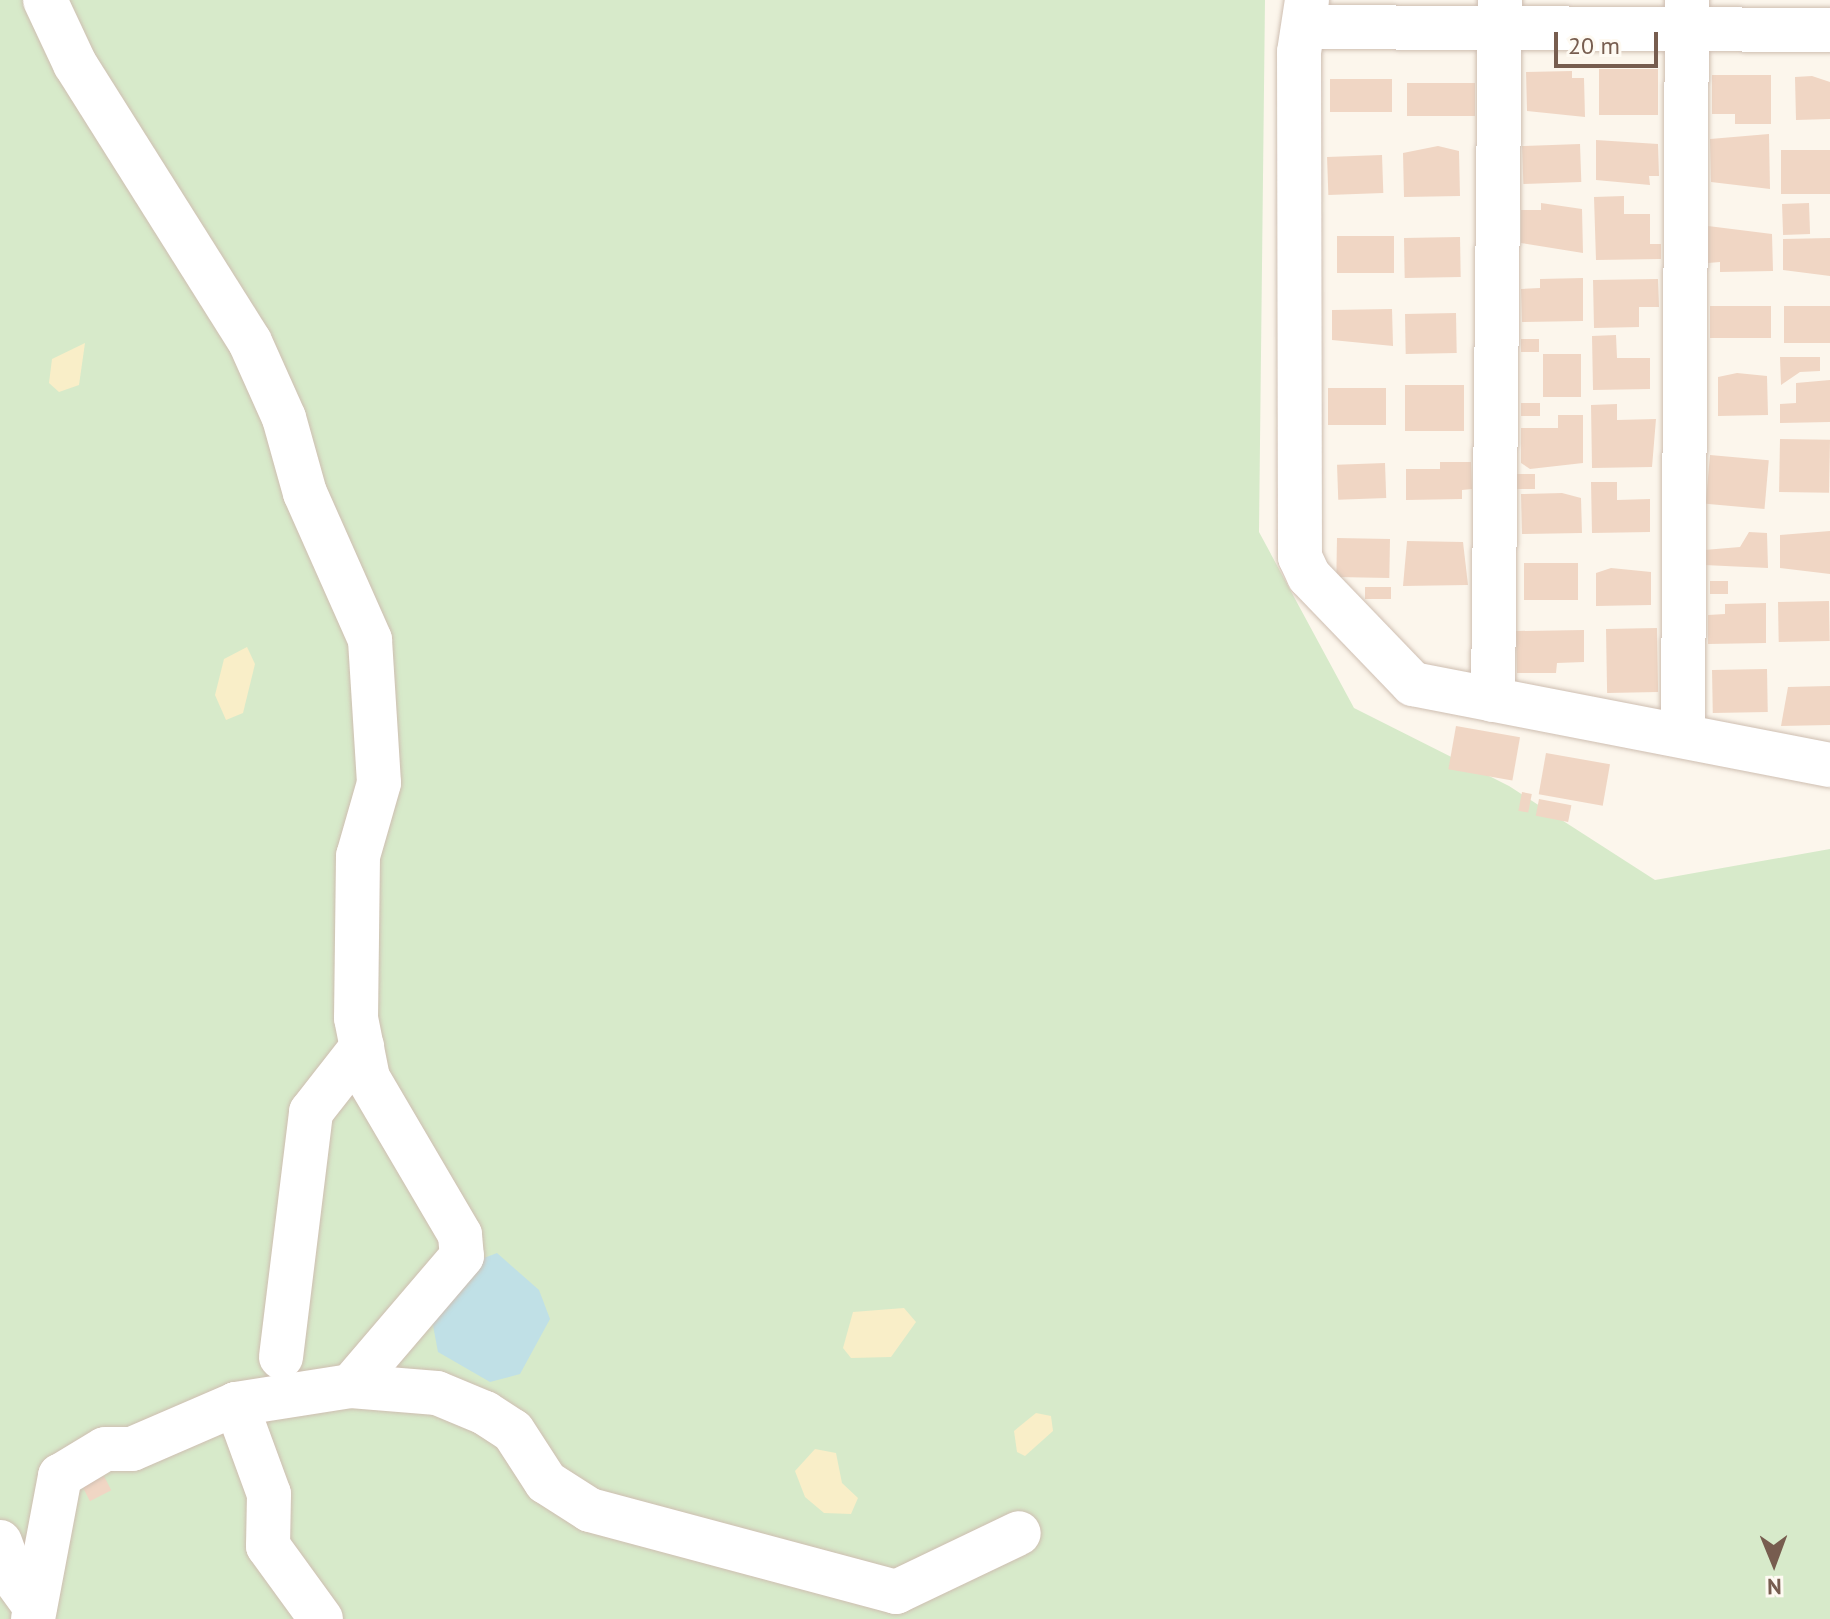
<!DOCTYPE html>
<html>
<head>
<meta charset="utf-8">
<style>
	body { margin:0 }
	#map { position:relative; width:1830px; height:1619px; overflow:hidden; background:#fcf6ec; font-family:"PT Sans",sans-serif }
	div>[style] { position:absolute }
	.green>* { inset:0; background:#d7eaca }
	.sand>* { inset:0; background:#f9eec8 }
	.water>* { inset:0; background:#c0e0e6 }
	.building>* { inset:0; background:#f0d6c4; transform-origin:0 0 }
	.roads { filter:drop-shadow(0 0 2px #cebeb1) drop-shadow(0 0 2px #cebeb1) }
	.minor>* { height:44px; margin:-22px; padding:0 22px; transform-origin:22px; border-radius:22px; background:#fff }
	span { translate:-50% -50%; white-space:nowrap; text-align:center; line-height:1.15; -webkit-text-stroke:6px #fefaf2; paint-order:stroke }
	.north { position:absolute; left:1734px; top:1523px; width:80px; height:80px; -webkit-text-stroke:6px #fefaf2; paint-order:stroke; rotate:179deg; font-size:22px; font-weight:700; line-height:32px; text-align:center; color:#775d4f }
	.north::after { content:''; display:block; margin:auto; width:28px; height:36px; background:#775d4f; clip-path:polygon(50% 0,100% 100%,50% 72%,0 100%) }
	.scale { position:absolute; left:1554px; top:32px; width:104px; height:36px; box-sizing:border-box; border:4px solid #775d4f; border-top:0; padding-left:10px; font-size:24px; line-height:28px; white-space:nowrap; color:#775d4f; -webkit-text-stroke:6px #fefaf2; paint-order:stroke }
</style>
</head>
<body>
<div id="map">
	<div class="green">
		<i style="clip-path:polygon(0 0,1265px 0,1259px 532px,1354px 708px,1509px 786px,1655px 880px,1830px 849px,1830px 1619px,0 1619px)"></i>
	</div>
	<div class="sand">
		<i style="clip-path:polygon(85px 343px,79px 385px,59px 392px,49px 383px,52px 359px)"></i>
		<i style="clip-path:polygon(247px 647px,255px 664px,243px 713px,226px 720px,215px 695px,224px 659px)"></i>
		<i style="clip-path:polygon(904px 1308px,916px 1322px,891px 1357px,851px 1358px,843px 1348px,853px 1312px)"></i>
		<i style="clip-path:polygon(1036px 1413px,1051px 1416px,1053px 1431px,1025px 1456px,1017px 1452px,1014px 1431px)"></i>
		<i style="clip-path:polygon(815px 1449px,836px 1453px,842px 1483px,858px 1498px,851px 1514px,824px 1513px,805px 1497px,795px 1471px)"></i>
	</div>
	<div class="water">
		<i style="clip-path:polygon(497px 1253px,539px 1290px,550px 1319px,520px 1374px,490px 1382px,438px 1352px,432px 1320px,471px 1263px)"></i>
	</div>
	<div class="building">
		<i style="left:1599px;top:69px;width:59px;height:46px"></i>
		<i style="clip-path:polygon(1572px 71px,1572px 78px,1584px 78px,1585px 117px,1527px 111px,1526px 72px)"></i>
		<i style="clip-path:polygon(1712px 75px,1771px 75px,1771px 124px,1735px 124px,1735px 114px,1712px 114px)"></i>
		<i style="clip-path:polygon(1812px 76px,1830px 82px,1830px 119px,1796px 120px,1795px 77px)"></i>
		<i style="left:1392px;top:79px;width:33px;height:62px;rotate:90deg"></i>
		<i style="left:1475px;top:83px;width:33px;height:68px;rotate:90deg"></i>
		<i style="clip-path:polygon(1769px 134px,1770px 189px,1711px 182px,1710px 139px)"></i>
		<i style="clip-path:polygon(1596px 140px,1658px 144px,1659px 176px,1649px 176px,1650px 185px,1596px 180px)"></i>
		<i style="left:1580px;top:144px;width:38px;height:58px;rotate:88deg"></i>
		<i style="clip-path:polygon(1438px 146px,1459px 151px,1460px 196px,1404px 197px,1403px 153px)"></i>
		<i style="left:1830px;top:150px;width:44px;height:49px;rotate:90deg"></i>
		<i style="left:1382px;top:155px;width:38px;height:55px;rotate:88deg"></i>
		<i style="clip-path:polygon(1624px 196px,1624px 214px,1650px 214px,1650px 244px,1661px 244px,1661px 259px,1596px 260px,1594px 197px)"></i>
		<i style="clip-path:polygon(1541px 203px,1582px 209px,1583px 253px,1521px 243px,1521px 210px,1541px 210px)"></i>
		<i style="left:1809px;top:203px;width:31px;height:27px;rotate:88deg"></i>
		<i style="clip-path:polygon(1708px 226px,1772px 234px,1773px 271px,1720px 272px,1720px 262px,1708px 263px)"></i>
		<i style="left:1337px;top:236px;width:57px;height:37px"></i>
		<i style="left:1460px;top:237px;width:40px;height:56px;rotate:89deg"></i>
		<i style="clip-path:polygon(1830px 238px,1830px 276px,1783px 270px,1783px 239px)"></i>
		<i style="clip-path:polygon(1583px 278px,1583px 321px,1522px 322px,1521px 289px,1540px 288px,1540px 279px)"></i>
		<i style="clip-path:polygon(1658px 279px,1659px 307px,1639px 307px,1639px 327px,1594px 328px,1593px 280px)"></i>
		<i style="left:1771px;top:306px;width:32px;height:61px;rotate:90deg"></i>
		<i style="left:1784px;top:306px;width:46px;height:37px"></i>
		<i style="clip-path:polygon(1392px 309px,1393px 346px,1332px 340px,1332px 310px)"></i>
		<i style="left:1456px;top:313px;width:40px;height:51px;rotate:89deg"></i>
		<i style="clip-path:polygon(1616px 335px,1617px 358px,1650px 358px,1650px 389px,1593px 390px,1592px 336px)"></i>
		<i style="left:1521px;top:339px;width:18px;height:13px"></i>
		<i style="left:1543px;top:354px;width:38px;height:43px"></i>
		<i style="clip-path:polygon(1780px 357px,1820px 357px,1820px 371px,1800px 372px,1781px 385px)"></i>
		<i style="clip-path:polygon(1737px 373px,1767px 376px,1768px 415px,1718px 416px,1718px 377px)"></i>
		<i style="clip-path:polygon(1830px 380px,1830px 422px,1780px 423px,1780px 404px,1796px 403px,1796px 383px)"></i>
		<i style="left:1464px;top:385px;width:46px;height:59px;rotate:90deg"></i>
		<i style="left:1386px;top:388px;width:37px;height:58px;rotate:90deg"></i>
		<i style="left:1521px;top:403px;width:19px;height:13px"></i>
		<i style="clip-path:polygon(1617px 404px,1617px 420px,1656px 419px,1652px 467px,1592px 468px,1591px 405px)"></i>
		<i style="clip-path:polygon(1558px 415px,1583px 415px,1583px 463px,1530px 469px,1521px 463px,1521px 428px,1558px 428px)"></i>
		<i style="left:1780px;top:439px;width:50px;height:53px;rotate:1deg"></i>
		<i style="left:1710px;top:455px;width:59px;height:49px;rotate:5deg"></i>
		<i style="clip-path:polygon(1440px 462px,1471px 462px,1472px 489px,1462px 490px,1462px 499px,1406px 500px,1406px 469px,1440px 469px)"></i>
		<i style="left:1385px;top:463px;width:35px;height:48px;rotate:88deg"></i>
		<i style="left:1515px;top:474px;width:20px;height:15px"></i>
		<i style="clip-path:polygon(1591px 482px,1617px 482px,1617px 500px,1650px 499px,1650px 532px,1592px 533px)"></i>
		<i style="clip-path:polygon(1562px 493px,1581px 498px,1582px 533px,1522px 534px,1521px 494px)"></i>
		<i style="clip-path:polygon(1830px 531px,1830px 574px,1780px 568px,1780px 535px)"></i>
		<i style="clip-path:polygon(1749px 532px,1767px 533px,1768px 568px,1704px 565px,1704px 550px,1740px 547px)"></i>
		<i style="left:1337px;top:538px;width:53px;height:39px;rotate:1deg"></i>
		<i style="clip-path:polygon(1407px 541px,1463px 542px,1468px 585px,1403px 586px)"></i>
		<i style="left:1524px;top:563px;width:54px;height:37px"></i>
		<i style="clip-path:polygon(1611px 568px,1651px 572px,1651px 605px,1596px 606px,1596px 573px)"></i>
		<i style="left:1710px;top:581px;width:18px;height:13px"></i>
		<i style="left:1365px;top:587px;width:26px;height:12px"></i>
		<i style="left:1829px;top:601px;width:40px;height:51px;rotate:89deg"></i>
		<i style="clip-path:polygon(1766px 603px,1766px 643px,1708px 644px,1708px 615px,1725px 614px,1725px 604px)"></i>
		<i style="left:1657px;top:628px;width:64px;height:51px;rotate:89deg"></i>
		<i style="clip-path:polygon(1584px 630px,1584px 662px,1557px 663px,1556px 673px,1517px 673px,1516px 631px)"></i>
		<i style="left:1767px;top:669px;width:43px;height:55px;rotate:89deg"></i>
		<i style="clip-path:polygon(1830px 686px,1830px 725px,1781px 726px,1788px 687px)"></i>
		<i style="left:1456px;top:726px;width:65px;height:44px;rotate:10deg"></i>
		<i style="left:1546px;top:753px;width:65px;height:42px;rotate:10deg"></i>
		<i style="left:1522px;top:792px;width:10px;height:19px;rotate:11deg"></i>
		<i style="left:1539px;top:799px;width:33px;height:17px;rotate:11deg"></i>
		<i style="left:104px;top:1476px;width:16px;height:24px;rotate:63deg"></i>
	</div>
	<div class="roads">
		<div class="minor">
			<i style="left:45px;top:0;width:71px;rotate:64.9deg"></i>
			<i style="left:75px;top:64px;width:328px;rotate:57.8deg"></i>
			<i style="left:250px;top:342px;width:83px;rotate:65.9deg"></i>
			<i style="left:284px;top:418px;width:78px;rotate:74.4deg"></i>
			<i style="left:305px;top:493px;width:161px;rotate:66.1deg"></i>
			<i style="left:370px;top:640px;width:143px;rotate:86.4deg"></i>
			<i style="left:379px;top:783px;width:76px;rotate:106deg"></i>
			<i style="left:358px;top:856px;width:162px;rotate:90.7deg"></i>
			<i style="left:356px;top:1018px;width:61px;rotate:78.7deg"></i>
			<i style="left:368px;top:1078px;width:182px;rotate:59.6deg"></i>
			<i style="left:460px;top:1235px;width:21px;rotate:85deg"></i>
			<i style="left:462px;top:1256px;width:171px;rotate:130.5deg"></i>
			<i style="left:1307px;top:0;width:53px;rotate:98.7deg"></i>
			<i style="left:1299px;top:52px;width:505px;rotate:89.89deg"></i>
			<i style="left:1300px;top:557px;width:21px;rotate:65deg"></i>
			<i style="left:1309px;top:576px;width:150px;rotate:46.1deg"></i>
			<i style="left:1413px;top:684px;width:425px;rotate:11deg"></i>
			<i style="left:1307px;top:27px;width:523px;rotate:0.33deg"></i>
			<i style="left:1493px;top:700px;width:700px;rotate:-89.43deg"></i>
			<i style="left:1683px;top:733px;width:733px;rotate:-89.69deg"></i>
			<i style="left:281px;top:1357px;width:247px;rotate:-83deg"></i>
			<i style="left:311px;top:1112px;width:83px;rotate:-51.9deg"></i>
			<i style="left:236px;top:1404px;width:96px;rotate:69.9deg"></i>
			<i style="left:269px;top:1494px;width:52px;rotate:91.1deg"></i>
			<i style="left:268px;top:1546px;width:90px;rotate:54deg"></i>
			<i style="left:0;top:1542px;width:35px;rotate:70deg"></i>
			<i style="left:12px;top:1575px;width:39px;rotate:54deg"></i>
			<i style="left:33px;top:1619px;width:146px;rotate:-79.3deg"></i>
			<i style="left:60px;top:1476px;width:52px;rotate:-31deg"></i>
			<i style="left:105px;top:1449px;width:27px"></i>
			<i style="left:132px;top:1449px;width:113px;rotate:-23.4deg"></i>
			<i style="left:236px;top:1404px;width:116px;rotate:-8.9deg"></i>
			<i style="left:351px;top:1386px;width:86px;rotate:4.7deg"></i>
			<i style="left:437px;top:1393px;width:52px;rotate:22.6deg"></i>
			<i style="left:485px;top:1413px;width:33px;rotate:33deg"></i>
			<i style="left:513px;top:1431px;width:61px;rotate:57.1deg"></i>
			<i style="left:546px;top:1482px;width:52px;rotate:32.5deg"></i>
			<i style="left:590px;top:1510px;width:317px;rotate:15deg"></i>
			<i style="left:896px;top:1592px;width:136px;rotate:-25.6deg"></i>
		</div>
	</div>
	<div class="north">N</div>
	<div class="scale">20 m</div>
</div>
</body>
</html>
